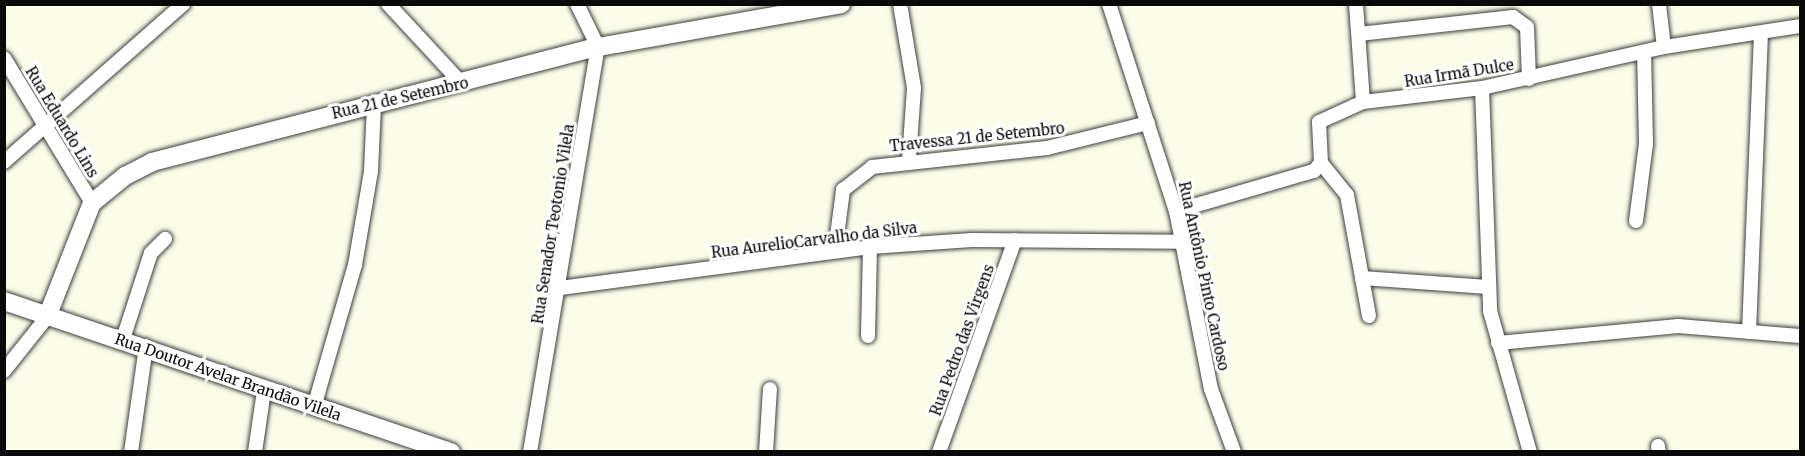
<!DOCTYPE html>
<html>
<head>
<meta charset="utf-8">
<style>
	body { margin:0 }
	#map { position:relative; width:1805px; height:456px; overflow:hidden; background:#fbfde9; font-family:Merriweather,serif }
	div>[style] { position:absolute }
	.roads { filter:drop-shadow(0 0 2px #3d3d3d) drop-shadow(0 0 2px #3d3d3d) }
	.minor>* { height:14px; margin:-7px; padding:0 7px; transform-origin:7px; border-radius:7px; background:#fff }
	.tertiary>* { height:18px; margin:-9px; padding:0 9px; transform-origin:9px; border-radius:9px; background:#fff }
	span { translate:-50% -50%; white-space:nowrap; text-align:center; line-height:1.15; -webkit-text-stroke:6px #fff; paint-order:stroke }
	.street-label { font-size:15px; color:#0a0a0a }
	.frame { position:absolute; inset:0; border:6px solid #0a0a0a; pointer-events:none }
</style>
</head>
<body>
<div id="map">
	<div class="roads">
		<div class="minor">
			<i style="left:388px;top:4px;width:109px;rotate:47.2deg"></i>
			<i style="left:900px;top:4px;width:85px;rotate:80.5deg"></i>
			<i style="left:914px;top:88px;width:72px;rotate:94deg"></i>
			<i style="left:1109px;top:4px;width:218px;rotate:72.1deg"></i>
			<i style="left:1176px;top:211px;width:181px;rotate:78.9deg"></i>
			<i style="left:1211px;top:389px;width:67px;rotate:69.9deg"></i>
			<i style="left:1356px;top:4px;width:98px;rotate:85.9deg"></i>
			<i style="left:1659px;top:4px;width:43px;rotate:83.4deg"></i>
			<i style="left:1359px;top:34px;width:155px;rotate:-6.3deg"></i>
			<i style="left:1513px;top:17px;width:17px;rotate:36deg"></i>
			<i style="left:1527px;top:27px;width:52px;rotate:87.8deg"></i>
			<i style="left:4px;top:58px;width:170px;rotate:58.7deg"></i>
			<i style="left:1482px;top:88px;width:223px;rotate:87.9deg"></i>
			<i style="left:1490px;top:311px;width:147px;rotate:74.2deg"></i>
			<i style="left:4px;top:162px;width:239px;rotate:-41.4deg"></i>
			<i style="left:1321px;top:163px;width:41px;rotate:50.9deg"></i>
			<i style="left:1347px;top:195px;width:123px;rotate:79.7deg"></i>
			<i style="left:1176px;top:211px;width:144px;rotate:-16.2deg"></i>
			<i style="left:1314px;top:171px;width:11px;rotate:-49deg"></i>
			<i style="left:1321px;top:163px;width:41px;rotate:-92.8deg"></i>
			<i style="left:1319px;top:122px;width:48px;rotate:-24.4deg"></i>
			<i style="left:1363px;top:102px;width:120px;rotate:-6.7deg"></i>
			<i style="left:1482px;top:88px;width:187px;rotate:-12.7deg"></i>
			<i style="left:1664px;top:47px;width:138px;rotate:-8.8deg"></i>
			<i style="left:1636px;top:221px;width:78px;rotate:-82.6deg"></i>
			<i style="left:1646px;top:144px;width:92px;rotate:-91.2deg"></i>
			<i style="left:835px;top:251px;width:62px;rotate:-82.5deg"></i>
			<i style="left:843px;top:190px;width:37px;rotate:-38deg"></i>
			<i style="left:872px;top:167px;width:176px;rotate:-6.2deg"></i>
			<i style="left:1047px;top:148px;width:104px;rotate:-13.9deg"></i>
			<i style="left:1362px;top:278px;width:126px;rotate:4.1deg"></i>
			<i style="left:560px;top:288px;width:313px;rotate:-7.5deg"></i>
			<i style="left:870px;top:247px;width:102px;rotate:-3.9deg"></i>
			<i style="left:972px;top:240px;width:209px;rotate:0.5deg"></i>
			<i style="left:1749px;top:332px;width:299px;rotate:-87.7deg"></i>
			<i style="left:868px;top:336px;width:89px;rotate:-88.7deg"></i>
			<i style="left:123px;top:339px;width:90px;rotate:-72deg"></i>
			<i style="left:151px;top:253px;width:20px;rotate:-45deg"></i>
			<i style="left:1498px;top:343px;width:181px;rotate:-5.4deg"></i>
			<i style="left:1678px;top:326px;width:122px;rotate:4.7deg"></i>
			<i style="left:4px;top:371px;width:69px;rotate:-51.5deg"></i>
			<i style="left:314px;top:407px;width:148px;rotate:-73.9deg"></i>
			<i style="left:355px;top:265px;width:95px;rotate:-80.3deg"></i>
			<i style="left:371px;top:171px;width:67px;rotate:-87.4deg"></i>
			<i style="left:1658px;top:446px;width:6px;rotate:81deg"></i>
			<i style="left:131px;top:452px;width:107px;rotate:-81.9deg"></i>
			<i style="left:255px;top:452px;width:63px;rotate:-81.7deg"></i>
			<i style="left:530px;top:452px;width:411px;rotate:-80.5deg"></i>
			<i style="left:598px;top:47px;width:48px;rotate:-116deg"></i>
			<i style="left:766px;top:452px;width:63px;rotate:-86.4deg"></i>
			<i style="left:939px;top:452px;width:225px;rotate:-70.3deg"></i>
		</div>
		<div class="tertiary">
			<i style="left:4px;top:301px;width:472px;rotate:18.7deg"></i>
			<i style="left:47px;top:317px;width:123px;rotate:-68.5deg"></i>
			<i style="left:92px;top:203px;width:43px;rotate:-39.3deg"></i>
			<i style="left:125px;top:176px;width:30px;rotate:-27deg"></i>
			<i style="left:152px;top:162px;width:461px;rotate:-14.5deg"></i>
			<i style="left:598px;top:47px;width:247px;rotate:-10deg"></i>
		</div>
	</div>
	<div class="street-label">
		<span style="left:1459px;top:73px;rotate:-9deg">Rua Irmã Dulce</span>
		<span style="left:400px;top:98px;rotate:-13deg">Rua 21 de Setembro</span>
		<span style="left:62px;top:122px;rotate:59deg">Rua Eduardo Lins</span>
		<span style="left:977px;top:137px;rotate:-6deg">Travessa 21 de Setembro</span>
		<span style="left:553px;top:224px;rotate:-81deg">Rua Senador Teotonio Vilela</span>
		<span style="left:814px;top:240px;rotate:-7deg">Rua AurelioCarvalho da Silva</span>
		<span style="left:1204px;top:276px;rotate:78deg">Rua Antônio Pinto Cardoso</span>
		<span style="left:962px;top:340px;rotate:-70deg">Rua Pedro das Virgens</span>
		<span style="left:228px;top:377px;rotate:19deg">Rua Doutor Avelar Brandão Vilela</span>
	</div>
	<div class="frame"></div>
</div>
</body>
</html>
